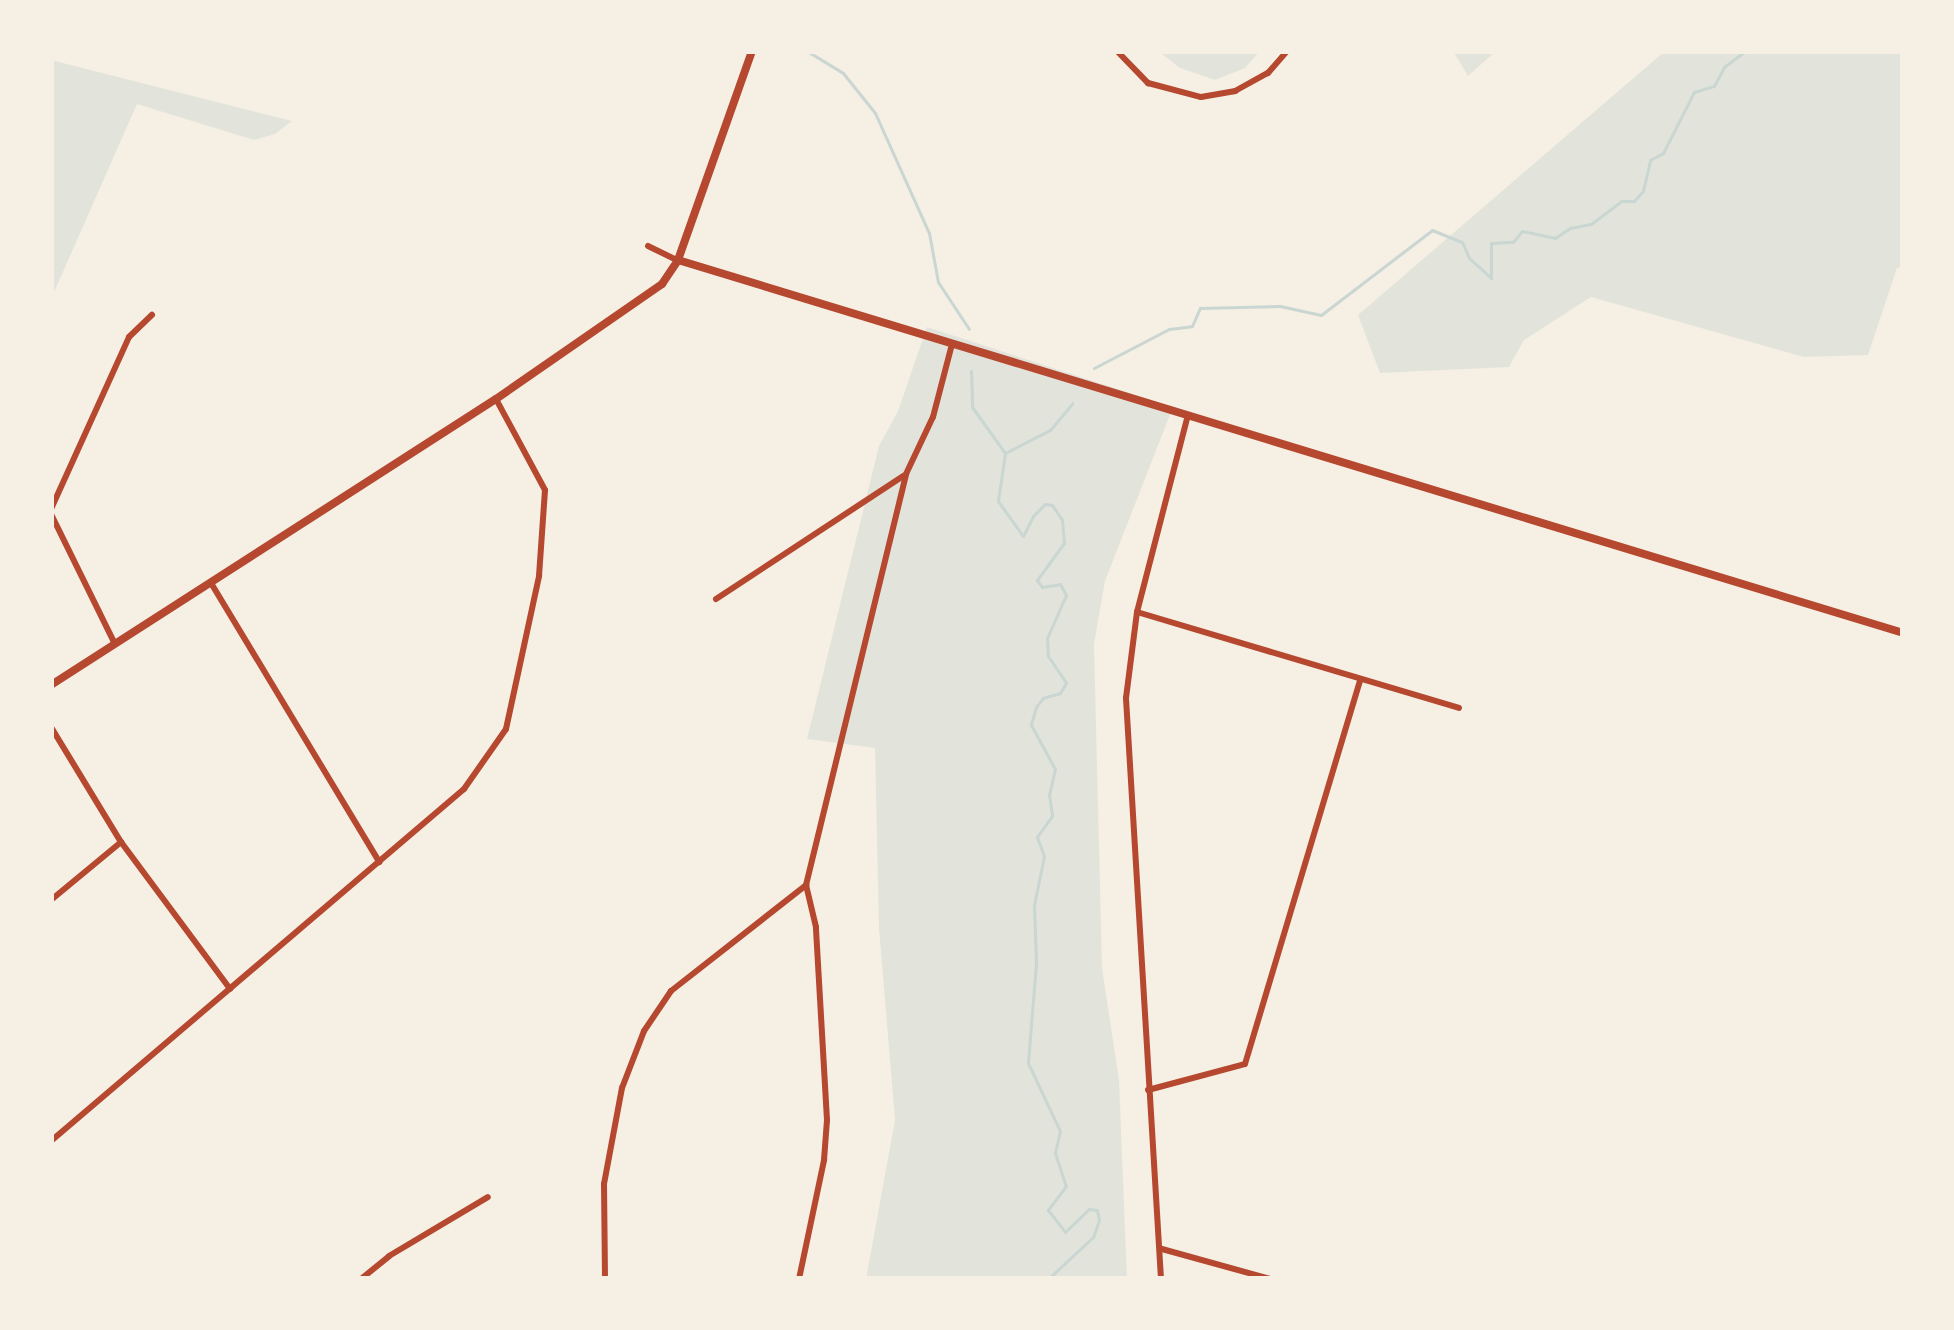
<!DOCTYPE html>
<html>
<head>
<meta charset="utf-8">
<style>
	body { margin:0 }
	#map { position:relative; width:1954px; height:1330px; overflow:hidden; background:#f6efe4; font-family:Poppins,sans-serif }
	div>[style] { position:absolute }
	.green>* { inset:0; background:#e2e4dc }
	.stream>* { height:3px; margin:-1.5px; padding:0 1.5px; transform-origin:1.5px; border-radius:1.5px; background:#c9d6d2 }
	.minor>* { height:6px; margin:-3px; padding:0 3px; transform-origin:3px; border-radius:3px; background:#b5482f }
	.tertiary>* { height:8px; margin:-4px; padding:0 4px; transform-origin:4px; border-radius:4px; background:#b5482f }
	span { translate:-50% -50%; white-space:nowrap; text-align:center; line-height:1.15; -webkit-text-stroke:9px #f6efe4; paint-order:stroke }
	.frame { position:absolute; inset:0; border:54px solid #f6efe4; pointer-events:none }
</style>
</head>
<body>
<div id="map">
	<div class="green">
		<i style="clip-path:polygon(1158px 51px,1260px 51px,1245px 68px,1215px 80px,1180px 68px)"></i>
		<i style="clip-path:polygon(1453px 51px,1496px 51px,1468px 76px)"></i>
		<i style="clip-path:polygon(1665px 51px,1903px 51px,1903px 267px,1897px 268px,1868px 355px,1804px 357px,1591px 297px,1524px 340px,1509px 367px,1380px 373px,1358px 315px)"></i>
		<i style="clip-path:polygon(51px 60px,292px 121px,275px 134px,254px 140px,137px 104px,51px 299px)"></i>
		<i style="clip-path:polygon(927px 327px,1173px 407px,1105px 581px,1094px 644px,1102px 968px,1119px 1080px,1127px 1279px,866px 1279px,895px 1120px,879px 928px,875px 748px,807px 739px,879px 446px,898px 411px)"></i>
	</div>
	<div class="stream">
		<i style="left:807px;top:51px;width:42px;rotate:31.4deg"></i>
		<i style="left:843px;top:73px;width:51px;rotate:51.3deg"></i>
		<i style="left:875px;top:113px;width:132px;rotate:65.8deg"></i>
		<i style="left:929px;top:233px;width:50px;rotate:79.6deg"></i>
		<i style="left:938px;top:282px;width:56px;rotate:56.6deg"></i>
		<i style="left:1094px;top:368px;width:85px;rotate:-27.5deg"></i>
		<i style="left:1169px;top:329px;width:23px;rotate:-7deg"></i>
		<i style="left:1192px;top:326px;width:20px;rotate:-66deg"></i>
		<i style="left:1200px;top:308px;width:80px;rotate:-1.4deg"></i>
		<i style="left:1280px;top:306px;width:42px;rotate:12.4deg"></i>
		<i style="left:1321px;top:315px;width:140px;rotate:-37.4deg"></i>
		<i style="left:1432px;top:230px;width:32px;rotate:22deg"></i>
		<i style="left:1462px;top:242px;width:17px;rotate:66deg"></i>
		<i style="left:1469px;top:258px;width:30px;rotate:42deg"></i>
		<i style="left:1491px;top:278px;width:35px;rotate:-90deg"></i>
		<i style="left:1491px;top:243px;width:22px;rotate:-3deg"></i>
		<i style="left:1513px;top:242px;width:14px;rotate:-51deg"></i>
		<i style="left:1522px;top:231px;width:34px;rotate:12deg"></i>
		<i style="left:1555px;top:238px;width:18px;rotate:-34deg"></i>
		<i style="left:1570px;top:228px;width:21px;rotate:-11deg"></i>
		<i style="left:1591px;top:224px;width:38px;rotate:-37deg"></i>
		<i style="left:1621px;top:201px;width:13px"></i>
		<i style="left:1634px;top:201px;width:13px;rotate:-48deg"></i>
		<i style="left:1643px;top:191px;width:32px;rotate:-77deg"></i>
		<i style="left:1650px;top:160px;width:15px;rotate:-28deg"></i>
		<i style="left:1663px;top:153px;width:68px;rotate:-63.1deg"></i>
		<i style="left:1694px;top:92px;width:21px;rotate:-17deg"></i>
		<i style="left:1714px;top:86px;width:21px;rotate:-62deg"></i>
		<i style="left:1724px;top:67px;width:26px;rotate:-37deg"></i>
		<i style="left:971px;top:371px;width:36px;rotate:88deg"></i>
		<i style="left:972px;top:407px;width:57px;rotate:54.3deg"></i>
		<i style="left:1005px;top:453px;width:49px;rotate:98.3deg"></i>
		<i style="left:998px;top:501px;width:43px;rotate:54.5deg"></i>
		<i style="left:1023px;top:536px;width:22px;rotate:-63deg"></i>
		<i style="left:1033px;top:516px;width:17px;rotate:-45deg"></i>
		<i style="left:1045px;top:504px;width:7px;rotate:8deg"></i>
		<i style="left:1052px;top:505px;width:18px;rotate:56deg"></i>
		<i style="left:1062px;top:520px;width:23px;rotate:85deg"></i>
		<i style="left:1064px;top:543px;width:46px;rotate:126.1deg"></i>
		<i style="left:1037px;top:580px;width:9px;rotate:54deg"></i>
		<i style="left:1042px;top:587px;width:18px;rotate:-9deg"></i>
		<i style="left:1060px;top:584px;width:13px;rotate:61deg"></i>
		<i style="left:1066px;top:595px;width:47px;rotate:113.8deg"></i>
		<i style="left:1047px;top:638px;width:18px;rotate:87deg"></i>
		<i style="left:1048px;top:656px;width:32px;rotate:56deg"></i>
		<i style="left:1066px;top:683px;width:12px;rotate:121deg"></i>
		<i style="left:1060px;top:693px;width:18px;rotate:164deg"></i>
		<i style="left:1043px;top:698px;width:11px;rotate:128deg"></i>
		<i style="left:1036px;top:707px;width:19px;rotate:106deg"></i>
		<i style="left:1031px;top:725px;width:50px;rotate:61.4deg"></i>
		<i style="left:1055px;top:769px;width:26px;rotate:103deg"></i>
		<i style="left:1049px;top:794px;width:22px;rotate:82deg"></i>
		<i style="left:1052px;top:816px;width:26px;rotate:126deg"></i>
		<i style="left:1037px;top:837px;width:20px;rotate:70deg"></i>
		<i style="left:1044px;top:856px;width:50px;rotate:101.5deg"></i>
		<i style="left:1034px;top:905px;width:58px;rotate:88deg"></i>
		<i style="left:1036px;top:963px;width:100px;rotate:94.6deg"></i>
		<i style="left:1028px;top:1063px;width:75px;rotate:64.8deg"></i>
		<i style="left:1060px;top:1131px;width:23px;rotate:103deg"></i>
		<i style="left:1055px;top:1153px;width:35px;rotate:72deg"></i>
		<i style="left:1066px;top:1186px;width:30px;rotate:127deg"></i>
		<i style="left:1048px;top:1210px;width:28px;rotate:52deg"></i>
		<i style="left:1065px;top:1232px;width:33px;rotate:-44deg"></i>
		<i style="left:1089px;top:1209px;width:8px;rotate:7deg"></i>
		<i style="left:1097px;top:1210px;width:10px;rotate:79deg"></i>
		<i style="left:1099px;top:1220px;width:18px;rotate:109deg"></i>
		<i style="left:1093px;top:1237px;width:62px;rotate:137deg"></i>
		<i style="left:1007px;top:452px;width:48px;rotate:-27.1deg"></i>
		<i style="left:1050px;top:430px;width:35px;rotate:-50deg"></i>
	</div>
	<div class="minor">
		<i style="left:1117px;top:51px;width:45px;rotate:45.9deg"></i>
		<i style="left:1148px;top:83px;width:55px;rotate:14.8deg"></i>
		<i style="left:1201px;top:97px;width:35px;rotate:-10deg"></i>
		<i style="left:1235px;top:91px;width:38px;rotate:-29deg"></i>
		<i style="left:1268px;top:73px;width:29px;rotate:-49deg"></i>
		<i style="left:648px;top:246px;width:32px;rotate:26deg"></i>
		<i style="left:51px;top:509px;width:189px;rotate:-65.6deg"></i>
		<i style="left:129px;top:337px;width:32px;rotate:-44deg"></i>
		<i style="left:51px;top:514px;width:143px;rotate:63.8deg"></i>
		<i style="left:211px;top:583px;width:326px;rotate:58.9deg"></i>
		<i style="left:716px;top:599px;width:224px;rotate:-33.3deg"></i>
		<i style="left:1137px;top:612px;width:336px;rotate:16.6deg"></i>
		<i style="left:51px;top:727px;width:135px;rotate:58.7deg"></i>
		<i style="left:121px;top:842px;width:183px;rotate:53.4deg"></i>
		<i style="left:51px;top:900px;width:91px;rotate:-39.6deg"></i>
		<i style="left:1148px;top:1090px;width:100px;rotate:-15deg"></i>
		<i style="left:1245px;top:1064px;width:400px;rotate:-73.3deg"></i>
		<i style="left:51px;top:1141px;width:543px;rotate:-40.44deg"></i>
		<i style="left:464px;top:789px;width:73px;rotate:-55deg"></i>
		<i style="left:506px;top:729px;width:157px;rotate:-77.8deg"></i>
		<i style="left:539px;top:576px;width:86px;rotate:-86deg"></i>
		<i style="left:545px;top:490px;width:103px;rotate:-118.3deg"></i>
		<i style="left:1162px;top:1249px;width:112px;rotate:15.5deg"></i>
		<i style="left:361px;top:1279px;width:36px;rotate:-39deg"></i>
		<i style="left:389px;top:1256px;width:115px;rotate:-30.8deg"></i>
		<i style="left:605px;top:1279px;width:95px;rotate:-90.6deg"></i>
		<i style="left:604px;top:1184px;width:98px;rotate:-79.4deg"></i>
		<i style="left:622px;top:1088px;width:61px;rotate:-68.9deg"></i>
		<i style="left:644px;top:1031px;width:48px;rotate:-56deg"></i>
		<i style="left:671px;top:991px;width:172px;rotate:-38.1deg"></i>
		<i style="left:799px;top:1279px;width:122px;rotate:-78.1deg"></i>
		<i style="left:824px;top:1160px;width:40px;rotate:-85.7deg"></i>
		<i style="left:827px;top:1120px;width:193px;rotate:-93.3deg"></i>
		<i style="left:816px;top:927px;width:43px;rotate:-103.4deg"></i>
		<i style="left:806px;top:885px;width:423px;rotate:-76.3deg"></i>
		<i style="left:906px;top:474px;width:63px;rotate:-64.7deg"></i>
		<i style="left:933px;top:417px;width:75px;rotate:-75.4deg"></i>
		<i style="left:1161px;top:1279px;width:582px;rotate:-93.45deg"></i>
		<i style="left:1126px;top:698px;width:87px;rotate:-82.7deg"></i>
		<i style="left:1137px;top:612px;width:203px;rotate:-75.5deg"></i>
	</div>
	<div class="tertiary">
		<i style="left:678px;top:260px;width:1281px;rotate:16.93deg"></i>
		<i style="left:51px;top:685px;width:529px;rotate:-32.73deg"></i>
		<i style="left:496px;top:399px;width:202px;rotate:-34.7deg"></i>
		<i style="left:662px;top:284px;width:29px;rotate:-56deg"></i>
		<i style="left:678px;top:260px;width:222px;rotate:-70.5deg"></i>
	</div>
	<div class="frame"></div>
</div>
</body>
</html>
